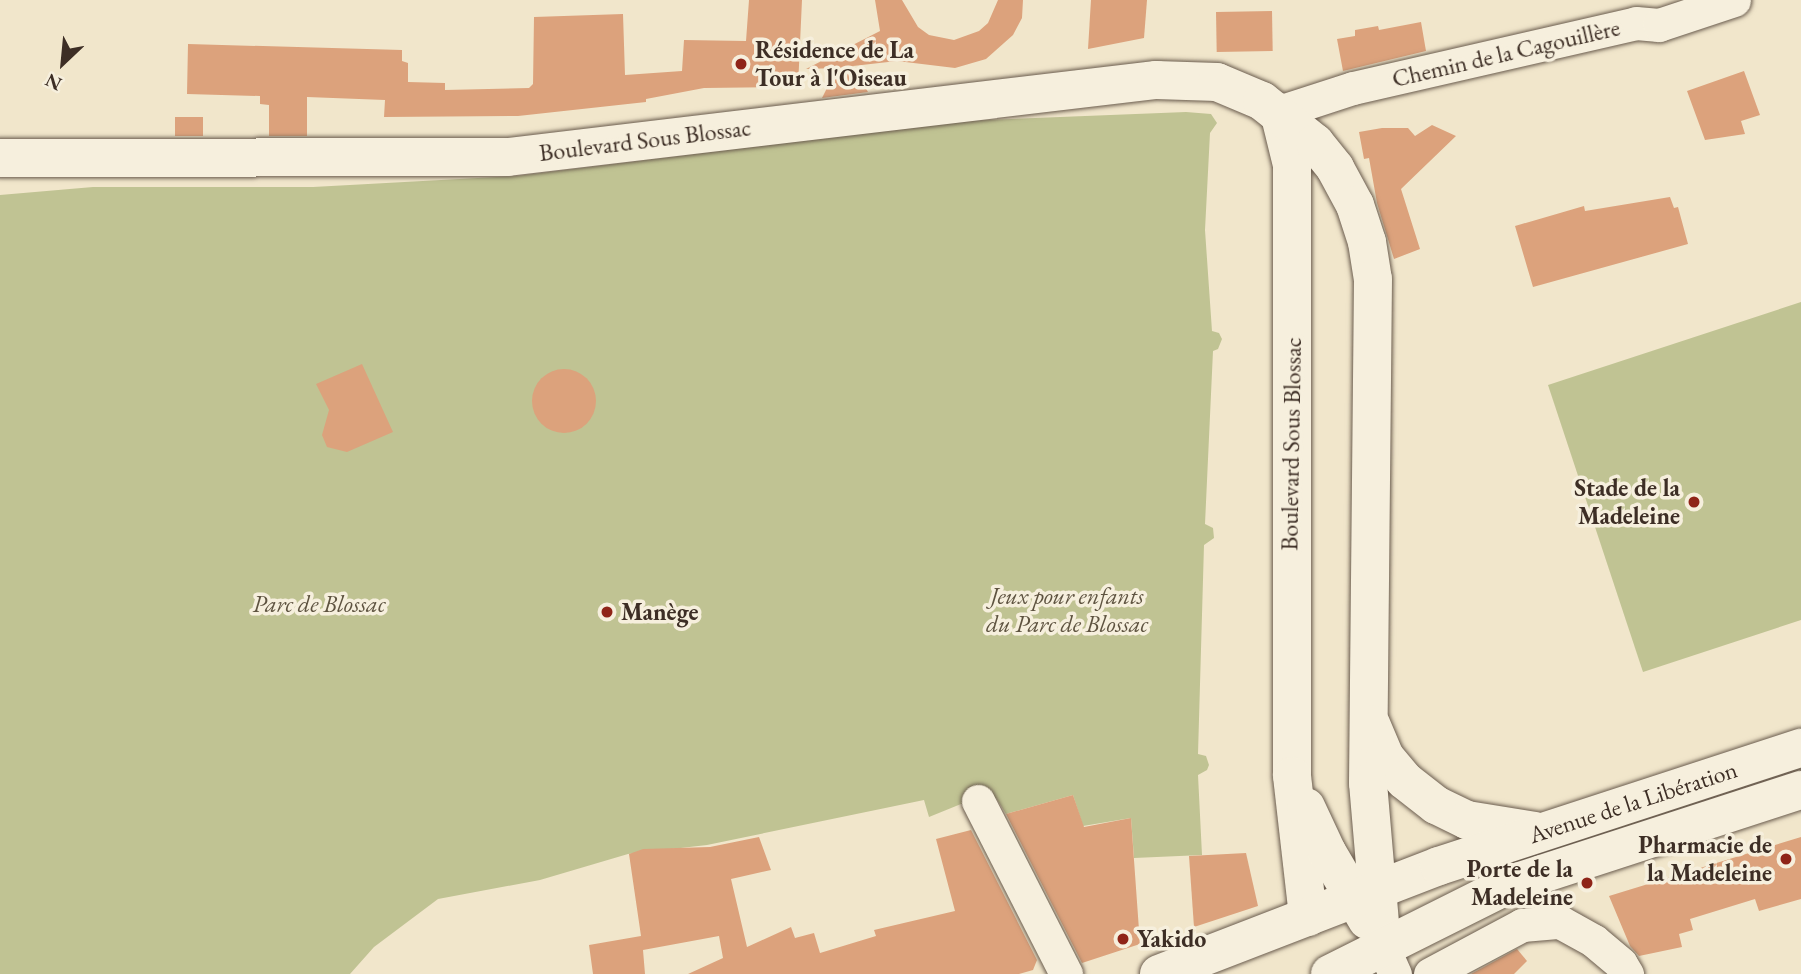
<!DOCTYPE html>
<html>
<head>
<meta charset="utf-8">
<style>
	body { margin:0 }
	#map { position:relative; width:1801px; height:974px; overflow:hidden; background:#f1e6cb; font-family:"EB Garamond",serif }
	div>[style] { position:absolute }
	.green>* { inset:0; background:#c0c393 }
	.building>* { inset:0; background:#dca27c; transform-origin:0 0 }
	.round { border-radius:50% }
	.roads { filter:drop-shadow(0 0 2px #6a5c4e) drop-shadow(0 0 2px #6a5c4e) }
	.street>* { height:33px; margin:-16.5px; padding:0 16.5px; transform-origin:16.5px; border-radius:16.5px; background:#f6efdd }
	.secondary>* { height:38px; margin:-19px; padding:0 19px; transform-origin:19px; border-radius:19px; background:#f6efdd }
	.dots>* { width:19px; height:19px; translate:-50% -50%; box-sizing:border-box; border:4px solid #f6efdd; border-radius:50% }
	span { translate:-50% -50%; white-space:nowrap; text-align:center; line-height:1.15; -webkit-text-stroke:7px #f6efdd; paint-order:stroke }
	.poi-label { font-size:24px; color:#3d2e25; font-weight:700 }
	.left { translate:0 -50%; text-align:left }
	.right { translate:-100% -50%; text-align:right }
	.street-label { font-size:24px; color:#3d2e25 }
	.park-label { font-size:24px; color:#5e5340; font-style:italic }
	.north { position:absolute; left:28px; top:28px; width:70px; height:70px; -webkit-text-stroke:5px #f6efdd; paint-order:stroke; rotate:206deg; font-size:19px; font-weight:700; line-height:28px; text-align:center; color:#3d2e25 }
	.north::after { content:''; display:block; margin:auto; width:24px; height:32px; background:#3d2e25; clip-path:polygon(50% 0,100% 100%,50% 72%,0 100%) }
</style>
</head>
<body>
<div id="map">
	<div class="green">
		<i style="clip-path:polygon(1186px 112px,1211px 114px,1217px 123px,1210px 133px,1205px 230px,1212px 331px,1219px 333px,1222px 339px,1218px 349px,1213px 351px,1205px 524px,1213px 528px,1214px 538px,1204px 545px,1198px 754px,1206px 756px,1209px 765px,1207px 770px,1198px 775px,1202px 855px,1134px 858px,1131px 818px,1083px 826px,1073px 795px,1006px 814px,996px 798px,961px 804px,929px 817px,924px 800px,707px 845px,628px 854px,540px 880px,438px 899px,374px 947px,350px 974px,0 974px,0 195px,93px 187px,313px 187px,516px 176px,963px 121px)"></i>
		<i style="clip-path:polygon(1801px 302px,1801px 620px,1643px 672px,1548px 385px)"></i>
	</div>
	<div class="building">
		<i style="clip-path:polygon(749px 0,802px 0,798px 87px,704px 88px,646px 99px,646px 102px,518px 116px,384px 117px,385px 100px,307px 97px,307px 136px,269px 136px,269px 105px,260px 104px,260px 96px,187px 94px,188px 44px,402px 50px,402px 61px,408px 63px,408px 82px,445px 83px,445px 90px,529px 88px,533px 84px,534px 17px,623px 14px,625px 75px,682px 71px,684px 40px,746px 41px)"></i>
		<i style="clip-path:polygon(875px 0,902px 0,918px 27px,929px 35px,954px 40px,979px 31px,988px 23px,998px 0,1023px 0,1022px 18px,1013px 35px,986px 59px,955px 68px,897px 61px,853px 66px,868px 92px,822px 98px,837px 68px,806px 69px,880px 31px)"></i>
		<i style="clip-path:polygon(1091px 0,1147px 0,1144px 38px,1088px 49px)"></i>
		<i style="left:1272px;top:11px;width:40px;height:56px;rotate:89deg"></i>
		<i style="clip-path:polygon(1421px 22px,1426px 51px,1343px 71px,1337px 39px,1355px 36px,1355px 30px,1378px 26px,1379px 30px)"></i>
		<i style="clip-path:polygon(1744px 71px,1760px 115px,1741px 121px,1745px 134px,1705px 140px,1687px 91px)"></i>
		<i style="left:175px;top:117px;width:28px;height:19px"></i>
		<i style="clip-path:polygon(1432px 125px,1456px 136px,1401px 189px,1420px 249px,1394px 259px,1377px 203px,1369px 158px,1364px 159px,1359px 132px,1382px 128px,1408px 128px,1415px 136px)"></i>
		<i style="clip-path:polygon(1670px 197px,1674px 208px,1678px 207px,1688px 244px,1533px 287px,1515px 226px,1584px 206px,1585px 211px)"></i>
		<i style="clip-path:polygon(362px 364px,393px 432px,347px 452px,327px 447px,322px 435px,329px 410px,316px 384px)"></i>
		<i class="round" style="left:532px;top:369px;width:64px;height:64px"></i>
		<i style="clip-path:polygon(1073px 795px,1084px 827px,1131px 818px,1140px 944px,1082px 963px,1006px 814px)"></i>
		<i style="clip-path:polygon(971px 830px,1037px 960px,1033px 970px,1019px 974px,688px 974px,723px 958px,719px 936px,643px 950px,645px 974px,593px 974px,589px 945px,641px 936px,629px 854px,643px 849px,710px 847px,759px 837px,771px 870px,731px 879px,747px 947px,791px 927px,795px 938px,814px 933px,820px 953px,876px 936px,874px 930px,955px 911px,936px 839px)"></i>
		<i style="clip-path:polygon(1801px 837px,1801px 899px,1759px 911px,1755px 899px,1690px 919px,1693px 930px,1679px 934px,1682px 947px,1639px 956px,1630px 946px,1609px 896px)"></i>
		<i style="clip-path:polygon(1246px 853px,1258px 906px,1194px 927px,1189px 856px)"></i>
		<i style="clip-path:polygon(1517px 949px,1527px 961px,1514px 974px,1471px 974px)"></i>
	</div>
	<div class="roads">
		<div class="street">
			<i style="left:1279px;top:112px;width:78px;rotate:-18deg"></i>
			<i style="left:1353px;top:88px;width:290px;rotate:-12.9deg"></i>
			<i style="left:1636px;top:23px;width:23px;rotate:5deg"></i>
			<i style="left:1659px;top:25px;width:79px;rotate:-18.4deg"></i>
			<i style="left:978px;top:801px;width:194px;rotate:63deg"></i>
			<i style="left:1382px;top:945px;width:32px;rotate:66deg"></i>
			<i style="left:1430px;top:974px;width:104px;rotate:-28deg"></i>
			<i style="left:1522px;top:925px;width:38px;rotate:-5deg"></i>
			<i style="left:1560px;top:922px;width:39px;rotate:29deg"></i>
			<i style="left:1594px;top:941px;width:35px;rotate:40deg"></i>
			<i style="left:1621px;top:964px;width:12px;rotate:59deg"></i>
		</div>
		<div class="secondary">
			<i style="left:1279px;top:112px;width:55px;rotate:76.2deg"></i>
			<i style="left:1292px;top:165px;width:611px;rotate:90deg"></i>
			<i style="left:1292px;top:776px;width:142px;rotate:83.5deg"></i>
			<i style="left:0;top:158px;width:508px;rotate:-0.11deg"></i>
			<i style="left:508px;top:157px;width:653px;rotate:-6.78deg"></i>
			<i style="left:1156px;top:80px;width:61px;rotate:1.9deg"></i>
			<i style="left:1217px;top:82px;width:49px;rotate:22.9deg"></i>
			<i style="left:1262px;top:101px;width:68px;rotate:38.4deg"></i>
			<i style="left:1315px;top:143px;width:32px;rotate:51deg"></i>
			<i style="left:1335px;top:168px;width:42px;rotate:61.6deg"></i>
			<i style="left:1355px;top:205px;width:39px;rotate:72deg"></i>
			<i style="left:1367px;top:242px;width:37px;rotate:81deg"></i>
			<i style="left:1373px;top:279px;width:504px;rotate:90.57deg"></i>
			<i style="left:1368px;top:783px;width:163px;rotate:85.1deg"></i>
			<i style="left:1371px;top:724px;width:36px;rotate:67deg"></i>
			<i style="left:1385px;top:757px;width:30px;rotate:50deg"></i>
			<i style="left:1404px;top:780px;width:41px;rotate:38deg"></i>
			<i style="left:1436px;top:805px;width:34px;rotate:26deg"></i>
			<i style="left:1467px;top:820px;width:69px;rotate:9.2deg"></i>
			<i style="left:1306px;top:807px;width:50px;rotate:65deg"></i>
			<i style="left:1327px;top:852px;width:79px;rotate:59.5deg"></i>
			<i style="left:1159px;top:974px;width:300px;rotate:-21.1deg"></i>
			<i style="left:1439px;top:866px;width:381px;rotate:-18.1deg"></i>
			<i style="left:1330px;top:974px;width:199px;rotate:-26.6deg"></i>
			<i style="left:1508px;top:885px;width:308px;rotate:-18deg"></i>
		</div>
	</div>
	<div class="dots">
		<i style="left:741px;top:64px;background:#8f2418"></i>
		<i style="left:1694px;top:502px;background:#8f2418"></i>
		<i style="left:607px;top:612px;background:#8f2418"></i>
		<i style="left:1786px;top:859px;background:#8f2418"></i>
		<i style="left:1587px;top:883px;background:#8f2418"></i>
		<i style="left:1123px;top:939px;background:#8f2418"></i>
	</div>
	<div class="poi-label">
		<span class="left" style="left:755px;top:64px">Résidence de La<br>Tour à l'Oiseau</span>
		<span class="right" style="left:1680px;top:502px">Stade de la<br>Madeleine</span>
		<span class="left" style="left:621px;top:612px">Manège</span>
		<span class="right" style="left:1772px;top:859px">Pharmacie de<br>la Madeleine</span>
		<span class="right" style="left:1573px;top:883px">Porte de la<br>Madeleine</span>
		<span class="left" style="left:1137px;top:939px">Yakido</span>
	</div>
	<div class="street-label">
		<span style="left:1506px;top:53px;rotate:-13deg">Chemin de la Cagouillère</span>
		<span style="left:645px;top:140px;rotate:-7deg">Boulevard Sous Blossac</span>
		<span style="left:1291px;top:444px;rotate:-89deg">Boulevard Sous Blossac</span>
		<span style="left:1633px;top:802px;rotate:-18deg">Avenue de la Libération</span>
	</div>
	<div class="park-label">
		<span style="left:1067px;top:610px">Jeux pour enfants<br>du Parc de Blossac</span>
		<span style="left:319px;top:604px">Parc de Blossac</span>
	</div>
	<div class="north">N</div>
</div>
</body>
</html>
